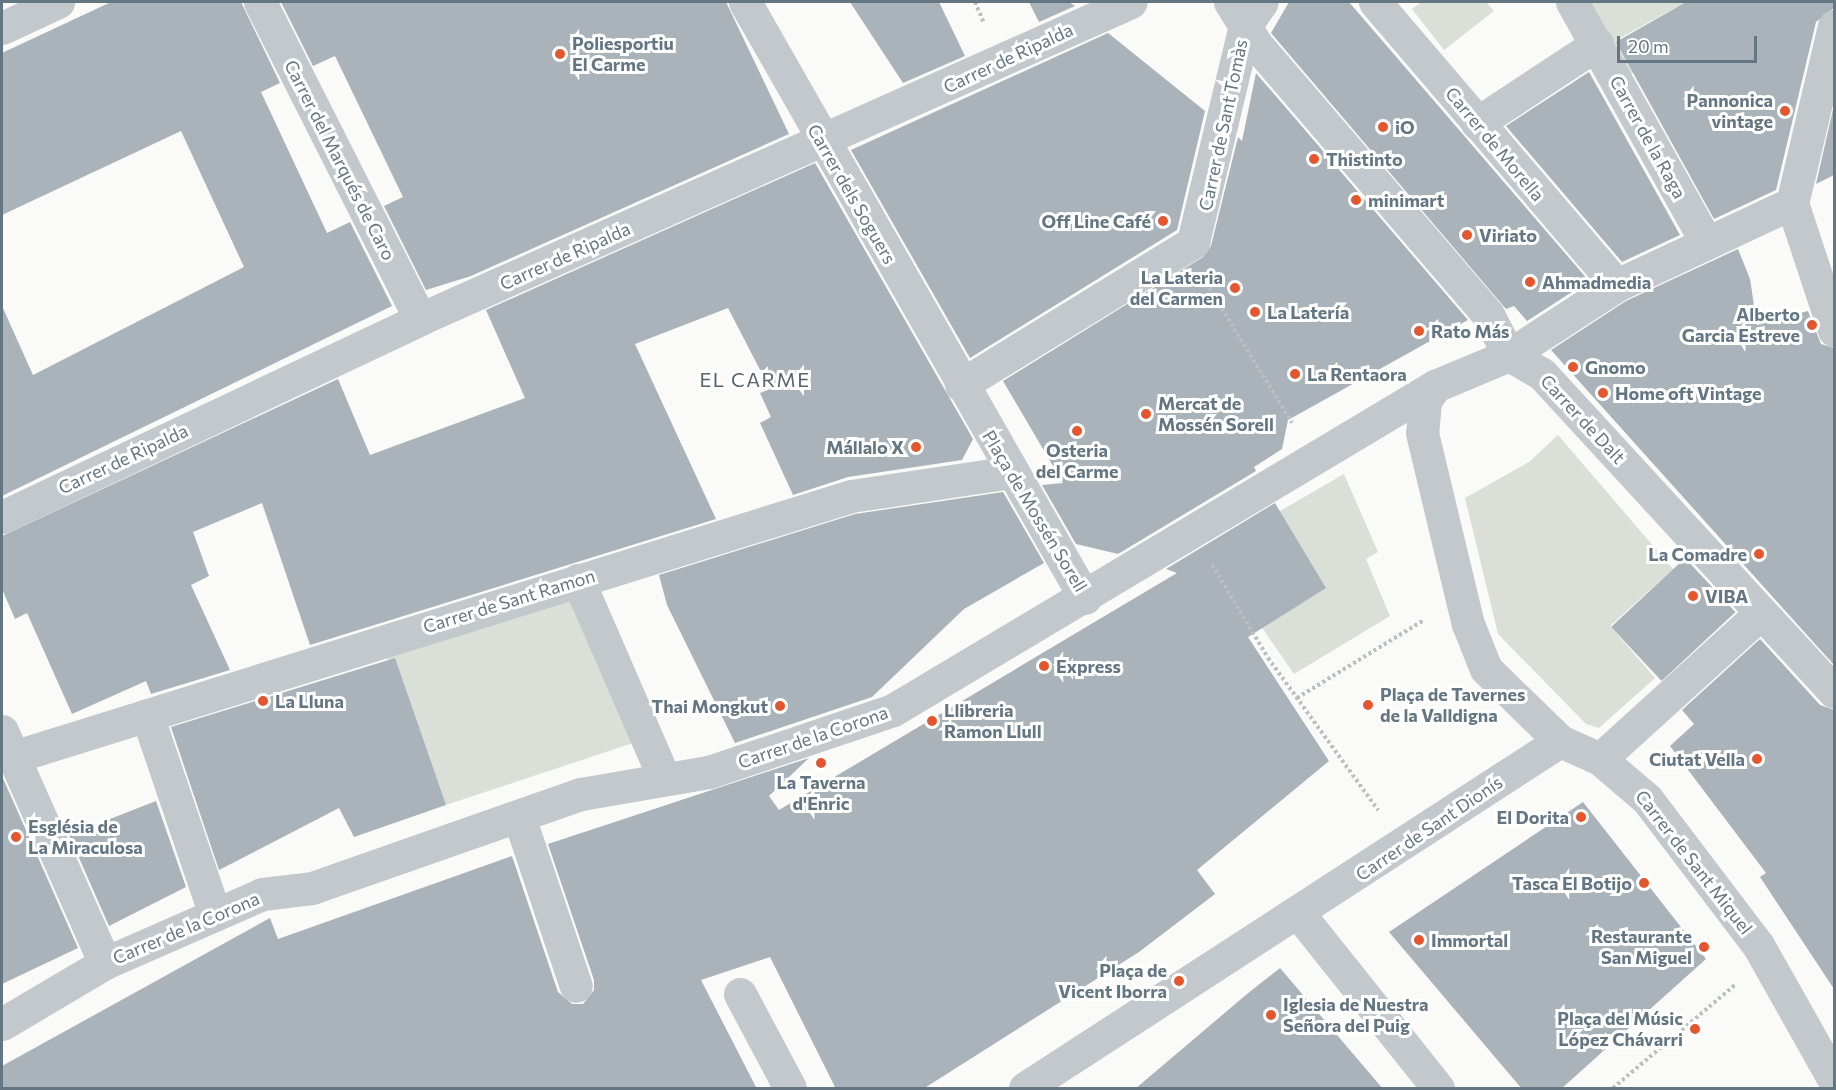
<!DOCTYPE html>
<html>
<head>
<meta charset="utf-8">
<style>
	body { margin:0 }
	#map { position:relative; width:1836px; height:1090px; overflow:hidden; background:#fafaf8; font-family:Commissioner,sans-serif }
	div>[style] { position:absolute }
	.green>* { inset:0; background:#dadfd7 }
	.building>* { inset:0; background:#aab3b9; transform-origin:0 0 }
	.path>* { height:4px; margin-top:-2px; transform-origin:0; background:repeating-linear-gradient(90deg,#bbbfc2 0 3px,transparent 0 6px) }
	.street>* { height:33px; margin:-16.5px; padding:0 16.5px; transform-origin:16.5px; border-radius:16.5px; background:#c3c8cc }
	.dots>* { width:16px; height:16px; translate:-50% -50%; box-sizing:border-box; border:3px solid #fff; border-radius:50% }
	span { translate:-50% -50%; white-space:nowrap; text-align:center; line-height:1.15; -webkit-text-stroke:6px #fff; paint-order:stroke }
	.poi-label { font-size:18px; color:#657683; font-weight:700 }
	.left { translate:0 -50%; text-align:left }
	.right { translate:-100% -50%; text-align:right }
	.street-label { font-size:18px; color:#657683 }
	.neighbourhood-label { font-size:20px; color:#57646e; letter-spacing:1.5px }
	.frame { position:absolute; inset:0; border:3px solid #657683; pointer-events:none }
	.scale { position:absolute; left:1617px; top:36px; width:140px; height:27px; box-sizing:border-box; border:3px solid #657683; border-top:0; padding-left:8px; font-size:18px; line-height:21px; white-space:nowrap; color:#657683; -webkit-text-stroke:4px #fff; paint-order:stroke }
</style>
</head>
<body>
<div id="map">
	<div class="green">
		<i style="clip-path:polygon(1422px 2px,1486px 2px,1494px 11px,1444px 50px,1412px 9px)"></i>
		<i style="clip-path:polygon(1579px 2px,1686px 2px,1620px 38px,1637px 72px,1621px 78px)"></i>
		<i style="clip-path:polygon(1558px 435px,1673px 569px,1610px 626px,1655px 678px,1599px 728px,1586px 724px,1498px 634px,1465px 498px,1529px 462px)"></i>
		<i style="clip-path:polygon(1344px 474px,1378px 552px,1366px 559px,1390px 616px,1294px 674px,1256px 619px,1280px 511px)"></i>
		<i style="clip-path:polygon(569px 594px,639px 741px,446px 805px,385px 653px)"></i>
	</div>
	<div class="building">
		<i style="clip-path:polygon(111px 2px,241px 2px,280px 83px,261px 92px,327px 233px,350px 222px,392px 306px,2px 496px,2px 306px,33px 375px,244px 267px,181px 131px,2px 215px,2px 53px)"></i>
		<i style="clip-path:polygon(281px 2px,726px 2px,789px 134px,471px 276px,426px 290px,384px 206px,403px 197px,335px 56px,313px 66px)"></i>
		<i style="clip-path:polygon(850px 2px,939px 2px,965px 56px,903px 83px)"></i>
		<i style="clip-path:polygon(1029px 2px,1069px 2px,1075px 6px,1039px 22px)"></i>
		<i style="clip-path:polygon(1289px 2px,1349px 2px,1589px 281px,1527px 321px,1514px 306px,1506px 309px,1271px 33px)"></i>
		<i style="clip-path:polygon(1686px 2px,1834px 2px,1834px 8px,1816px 22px,1776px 190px,1714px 219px,1616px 42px)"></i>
		<i style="clip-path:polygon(1108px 33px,1205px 111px,1177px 230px,970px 358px,851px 150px)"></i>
		<i style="clip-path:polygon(1589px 72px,1680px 235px,1622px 262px,1506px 126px)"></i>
		<i style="clip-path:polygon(1256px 73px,1468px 320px,1288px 420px,1282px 449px,1254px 467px,1256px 471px,1118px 554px,1076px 544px,1042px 485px,1063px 483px,1003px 381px,1203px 257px,1211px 246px,1238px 137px,1242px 141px)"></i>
		<i style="clip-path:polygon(1834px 105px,1834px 175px,1816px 184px)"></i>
		<i style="clip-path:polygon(815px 163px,973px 439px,962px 460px,848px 477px,793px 495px,760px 423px,771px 417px,760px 393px,770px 389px,728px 308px,635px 344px,716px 519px,310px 645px,262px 503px,193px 532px,209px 576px,191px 585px,230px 670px,151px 694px,146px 681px,72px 714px,27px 613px,15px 619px,2px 589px,2px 536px,338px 379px,370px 455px,525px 398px,486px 310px)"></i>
		<i style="clip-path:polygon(1738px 249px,1750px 279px,1757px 325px,1808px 311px,1821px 344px,1834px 348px,1834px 665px,1551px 350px,1626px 301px)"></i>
		<i style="clip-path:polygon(1003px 492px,1044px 563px,964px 609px,872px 697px,735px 743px,667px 605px,659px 575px,855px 514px)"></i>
		<i style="clip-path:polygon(1275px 503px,1326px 588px,1248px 637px,1329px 761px,1197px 870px,1215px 894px,1139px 952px,923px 1089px,836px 1089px,770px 957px,701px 980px,757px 1089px,2px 1089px,2px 1066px,270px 918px,278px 939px,512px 856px,558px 992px,572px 1004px,583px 1004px,594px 990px,594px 980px,548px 844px,809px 758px,769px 796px,779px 810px,1177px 573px,1166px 569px)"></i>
		<i style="left:1685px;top:558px;width:74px;height:101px;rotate:47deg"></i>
		<i style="clip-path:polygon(1760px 639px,1820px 705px,1834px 710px,1834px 989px,1760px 877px,1766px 873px,1670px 746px,1694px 724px,1682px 710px)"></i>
		<i style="clip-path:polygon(395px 658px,446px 805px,354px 837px,339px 808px,219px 870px,171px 727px)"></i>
		<i style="clip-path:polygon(2px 776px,78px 948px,2px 984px)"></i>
		<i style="clip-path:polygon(156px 801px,186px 887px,109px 926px,69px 835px)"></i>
		<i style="clip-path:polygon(1583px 802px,1706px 959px,1561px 1089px,1522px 1089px,1389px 932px)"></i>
		<i style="clip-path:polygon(1280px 968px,1383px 1089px,1135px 1089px,1247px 994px)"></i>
	</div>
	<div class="path">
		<i style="left:975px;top:2px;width:23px;rotate:67deg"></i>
		<i style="left:1206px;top:283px;width:164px;rotate:58.4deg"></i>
		<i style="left:1212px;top:565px;width:109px;rotate:58.9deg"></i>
		<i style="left:1268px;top:658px;width:188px;rotate:54.1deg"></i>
		<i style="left:1297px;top:698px;width:149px;rotate:-31.6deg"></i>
		<i style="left:1613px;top:1088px;width:160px;rotate:-40.2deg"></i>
	</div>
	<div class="street">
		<i style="left:260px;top:2px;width:355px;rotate:63.2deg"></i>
		<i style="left:745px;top:2px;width:686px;rotate:60.3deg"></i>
		<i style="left:1230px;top:2px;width:49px;rotate:58.2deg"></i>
		<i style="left:1256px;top:44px;width:357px;rotate:49.4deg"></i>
		<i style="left:1488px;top:315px;width:45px;rotate:62.3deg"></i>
		<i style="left:1509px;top:355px;width:38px;rotate:30deg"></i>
		<i style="left:1542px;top:374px;width:432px;rotate:47.4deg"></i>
		<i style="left:1375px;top:2px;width:372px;rotate:49.5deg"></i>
		<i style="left:1572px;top:2px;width:275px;rotate:60.8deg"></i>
		<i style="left:1834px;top:26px;width:182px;rotate:103.3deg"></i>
		<i style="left:1792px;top:203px;width:134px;rotate:71.7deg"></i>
		<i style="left:2px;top:28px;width:62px;rotate:-24.9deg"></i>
		<i style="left:1477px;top:123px;width:144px;rotate:-33.4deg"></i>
		<i style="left:961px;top:385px;width:273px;rotate:-31.6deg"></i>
		<i style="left:1193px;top:242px;width:222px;rotate:-76.5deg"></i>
		<i style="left:1245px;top:26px;width:29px;rotate:-55deg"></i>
		<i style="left:1435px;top:386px;width:18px;rotate:124deg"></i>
		<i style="left:1425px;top:401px;width:32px;rotate:95deg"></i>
		<i style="left:1422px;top:433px;width:196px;rotate:76.5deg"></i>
		<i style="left:1468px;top:624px;width:48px;rotate:68.2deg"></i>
		<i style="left:1486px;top:669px;width:103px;rotate:44.2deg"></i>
		<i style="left:1560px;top:741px;width:44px;rotate:24.2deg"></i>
		<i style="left:1600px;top:759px;width:62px;rotate:40.4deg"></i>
		<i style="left:1647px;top:799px;width:183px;rotate:52.8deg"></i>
		<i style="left:1758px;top:945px;width:155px;rotate:60.6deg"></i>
		<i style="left:2px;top:517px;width:463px;rotate:-25.3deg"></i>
		<i style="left:420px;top:319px;width:778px;rotate:-24.03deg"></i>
		<i style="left:578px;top:580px;width:216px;rotate:66.5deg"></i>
		<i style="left:147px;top:715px;width:211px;rotate:71.2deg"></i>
		<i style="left:2px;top:731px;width:254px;rotate:66.1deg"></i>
		<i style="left:13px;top:757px;width:878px;rotate:-17.3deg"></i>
		<i style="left:851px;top:496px;width:162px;rotate:-8.5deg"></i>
		<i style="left:1600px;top:759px;width:215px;rotate:-42.2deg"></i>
		<i style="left:519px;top:817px;width:178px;rotate:71.4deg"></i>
		<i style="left:1299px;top:914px;width:223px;rotate:51.4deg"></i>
		<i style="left:740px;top:994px;width:106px;rotate:62deg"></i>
		<i style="left:2px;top:1024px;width:120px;rotate:-30.6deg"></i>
		<i style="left:105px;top:963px;width:171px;rotate:-23.7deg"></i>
		<i style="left:262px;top:894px;width:50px;rotate:-6.8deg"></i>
		<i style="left:312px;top:888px;width:285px;rotate:-19.3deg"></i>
		<i style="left:581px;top:794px;width:130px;rotate:-9.8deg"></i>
		<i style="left:709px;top:772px;width:194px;rotate:-18.6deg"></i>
		<i style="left:893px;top:710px;width:631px;rotate:-30.87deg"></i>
		<i style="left:1435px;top:386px;width:80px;rotate:-22.7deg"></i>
		<i style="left:1509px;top:355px;width:129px;rotate:-32.9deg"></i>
		<i style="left:1617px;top:285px;width:193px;rotate:-25.1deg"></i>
		<i style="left:1025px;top:1088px;width:638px;rotate:-32.97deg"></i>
	</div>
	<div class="dots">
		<i style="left:560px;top:54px;background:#e4572e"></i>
		<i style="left:1785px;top:111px;background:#e4572e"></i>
		<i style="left:1383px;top:127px;background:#e4572e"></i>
		<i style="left:1314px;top:159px;background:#e4572e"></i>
		<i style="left:1356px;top:200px;background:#e4572e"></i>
		<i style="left:1163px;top:221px;background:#e4572e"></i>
		<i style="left:1467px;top:235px;background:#e4572e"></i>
		<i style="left:1530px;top:282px;background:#e4572e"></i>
		<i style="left:1235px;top:288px;background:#e4572e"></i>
		<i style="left:1255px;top:312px;background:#e4572e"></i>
		<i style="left:1812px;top:325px;background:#e4572e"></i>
		<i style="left:1419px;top:331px;background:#e4572e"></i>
		<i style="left:1573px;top:367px;background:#e4572e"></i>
		<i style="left:1295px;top:374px;background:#e4572e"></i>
		<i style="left:1603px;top:393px;background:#e4572e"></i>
		<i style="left:1146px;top:414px;background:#e4572e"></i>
		<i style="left:1077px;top:431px;background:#e4572e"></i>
		<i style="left:916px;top:447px;background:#e4572e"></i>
		<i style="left:1759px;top:554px;background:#e4572e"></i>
		<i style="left:1693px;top:596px;background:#e4572e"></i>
		<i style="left:1044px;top:666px;background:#e4572e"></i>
		<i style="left:263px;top:701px;background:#e4572e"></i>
		<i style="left:1368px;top:705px;background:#e4572e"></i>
		<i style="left:780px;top:706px;background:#e4572e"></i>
		<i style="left:932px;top:721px;background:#e4572e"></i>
		<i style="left:1757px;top:759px;background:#e4572e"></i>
		<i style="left:821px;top:763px;background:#e4572e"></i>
		<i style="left:1581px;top:817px;background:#e4572e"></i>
		<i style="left:16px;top:837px;background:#e4572e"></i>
		<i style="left:1644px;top:883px;background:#e4572e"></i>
		<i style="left:1419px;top:940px;background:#e4572e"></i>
		<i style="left:1704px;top:947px;background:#e4572e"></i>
		<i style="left:1179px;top:981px;background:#e4572e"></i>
		<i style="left:1271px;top:1015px;background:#e4572e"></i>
		<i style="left:1695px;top:1029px;background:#e4572e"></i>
	</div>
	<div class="poi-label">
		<span class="left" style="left:572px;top:54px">Poliesportiu<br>El Carme</span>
		<span class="right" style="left:1773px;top:111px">Pannonica<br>vintage</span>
		<span class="left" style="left:1395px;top:127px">iO</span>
		<span class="left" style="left:1326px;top:159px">Thistinto</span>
		<span class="left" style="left:1368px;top:200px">minimart</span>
		<span class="right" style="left:1151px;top:221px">Off Line Café</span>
		<span class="left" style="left:1479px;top:235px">Viriato</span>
		<span class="right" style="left:1223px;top:288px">La Lateria<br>del Carmen</span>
		<span class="left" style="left:1542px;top:282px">Ahmadmedia</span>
		<span class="left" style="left:1267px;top:312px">La Latería</span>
		<span class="right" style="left:1800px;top:325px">Alberto<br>Garcia Estreve</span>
		<span class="left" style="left:1431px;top:331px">Rato Más</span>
		<span class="left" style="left:1585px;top:367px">Gnomo</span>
		<span class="left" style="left:1307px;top:374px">La Rentaora</span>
		<span class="left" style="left:1615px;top:393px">Home oft Vintage</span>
		<span class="left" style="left:1158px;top:414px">Mercat de<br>Mossén Sorell</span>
		<span class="right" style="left:904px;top:447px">Mállalo X</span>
		<span style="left:1077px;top:461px">Osteria<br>del Carme</span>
		<span class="right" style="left:1747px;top:554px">La Comadre</span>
		<span class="left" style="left:1705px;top:596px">VIBA</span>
		<span class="left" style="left:1056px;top:666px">Express</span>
		<span class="left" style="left:1380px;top:705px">Plaça de Tavernes<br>de la Valldigna</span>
		<span class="left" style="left:275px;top:701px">La Lluna</span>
		<span class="right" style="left:768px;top:706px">Thai Mongkut</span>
		<span class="left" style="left:944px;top:721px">Llibreria<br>Ramon Llull</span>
		<span class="right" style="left:1745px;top:759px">Ciutat Vella</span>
		<span style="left:821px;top:793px">La Taverna<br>d'Enric</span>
		<span class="right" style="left:1569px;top:817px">El Dorita</span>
		<span class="left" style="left:28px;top:837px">Església de<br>La Miraculosa</span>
		<span class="right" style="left:1632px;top:883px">Tasca El Botijo</span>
		<span class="right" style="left:1692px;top:947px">Restaurante<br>San Miguel</span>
		<span class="left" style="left:1431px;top:940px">Immortal</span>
		<span class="right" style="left:1167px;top:981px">Plaça de<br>Vicent Iborra</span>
		<span class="left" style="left:1283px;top:1015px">Iglesia de Nuestra<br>Señora del Puig</span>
		<span class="right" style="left:1683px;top:1029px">Plaça del Músic<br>López Chávarri</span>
	</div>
	<div class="street-label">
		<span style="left:1008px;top:58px;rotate:-25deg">Carrer de Ripalda</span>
		<span style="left:1223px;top:125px;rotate:-78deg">Carrer de Sant Tomàs</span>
		<span style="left:1648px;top:137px;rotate:61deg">Carrer de la Raga</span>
		<span style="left:1495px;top:144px;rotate:50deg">Carrer de Morella</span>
		<span style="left:340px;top:160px;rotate:63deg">Carrer del Marqués de Caro</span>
		<span style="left:852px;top:194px;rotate:60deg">Carrer dels Soguers</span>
		<span style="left:565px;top:256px;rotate:-24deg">Carrer de Ripalda</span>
		<span style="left:1583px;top:419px;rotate:47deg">Carrer de Dalt</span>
		<span style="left:123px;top:459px;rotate:-25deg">Carrer de Ripalda</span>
		<span style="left:1035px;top:511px;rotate:59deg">Plaça de Mossén Sorell</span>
		<span style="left:509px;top:601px;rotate:-17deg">Carrer de Sant Ramon</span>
		<span style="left:813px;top:737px;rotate:-19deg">Carrer de la Corona</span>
		<span style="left:1429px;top:828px;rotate:-34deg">Carrer de Sant Dionís</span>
		<span style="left:1694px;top:862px;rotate:52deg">Carrer de Sant Miquel</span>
		<span style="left:186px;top:928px;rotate:-23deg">Carrer de la Corona</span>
	</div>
	<div class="neighbourhood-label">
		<span style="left:755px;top:379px">EL CARME</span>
	</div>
	<div class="frame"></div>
	<div class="scale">20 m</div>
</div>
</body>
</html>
